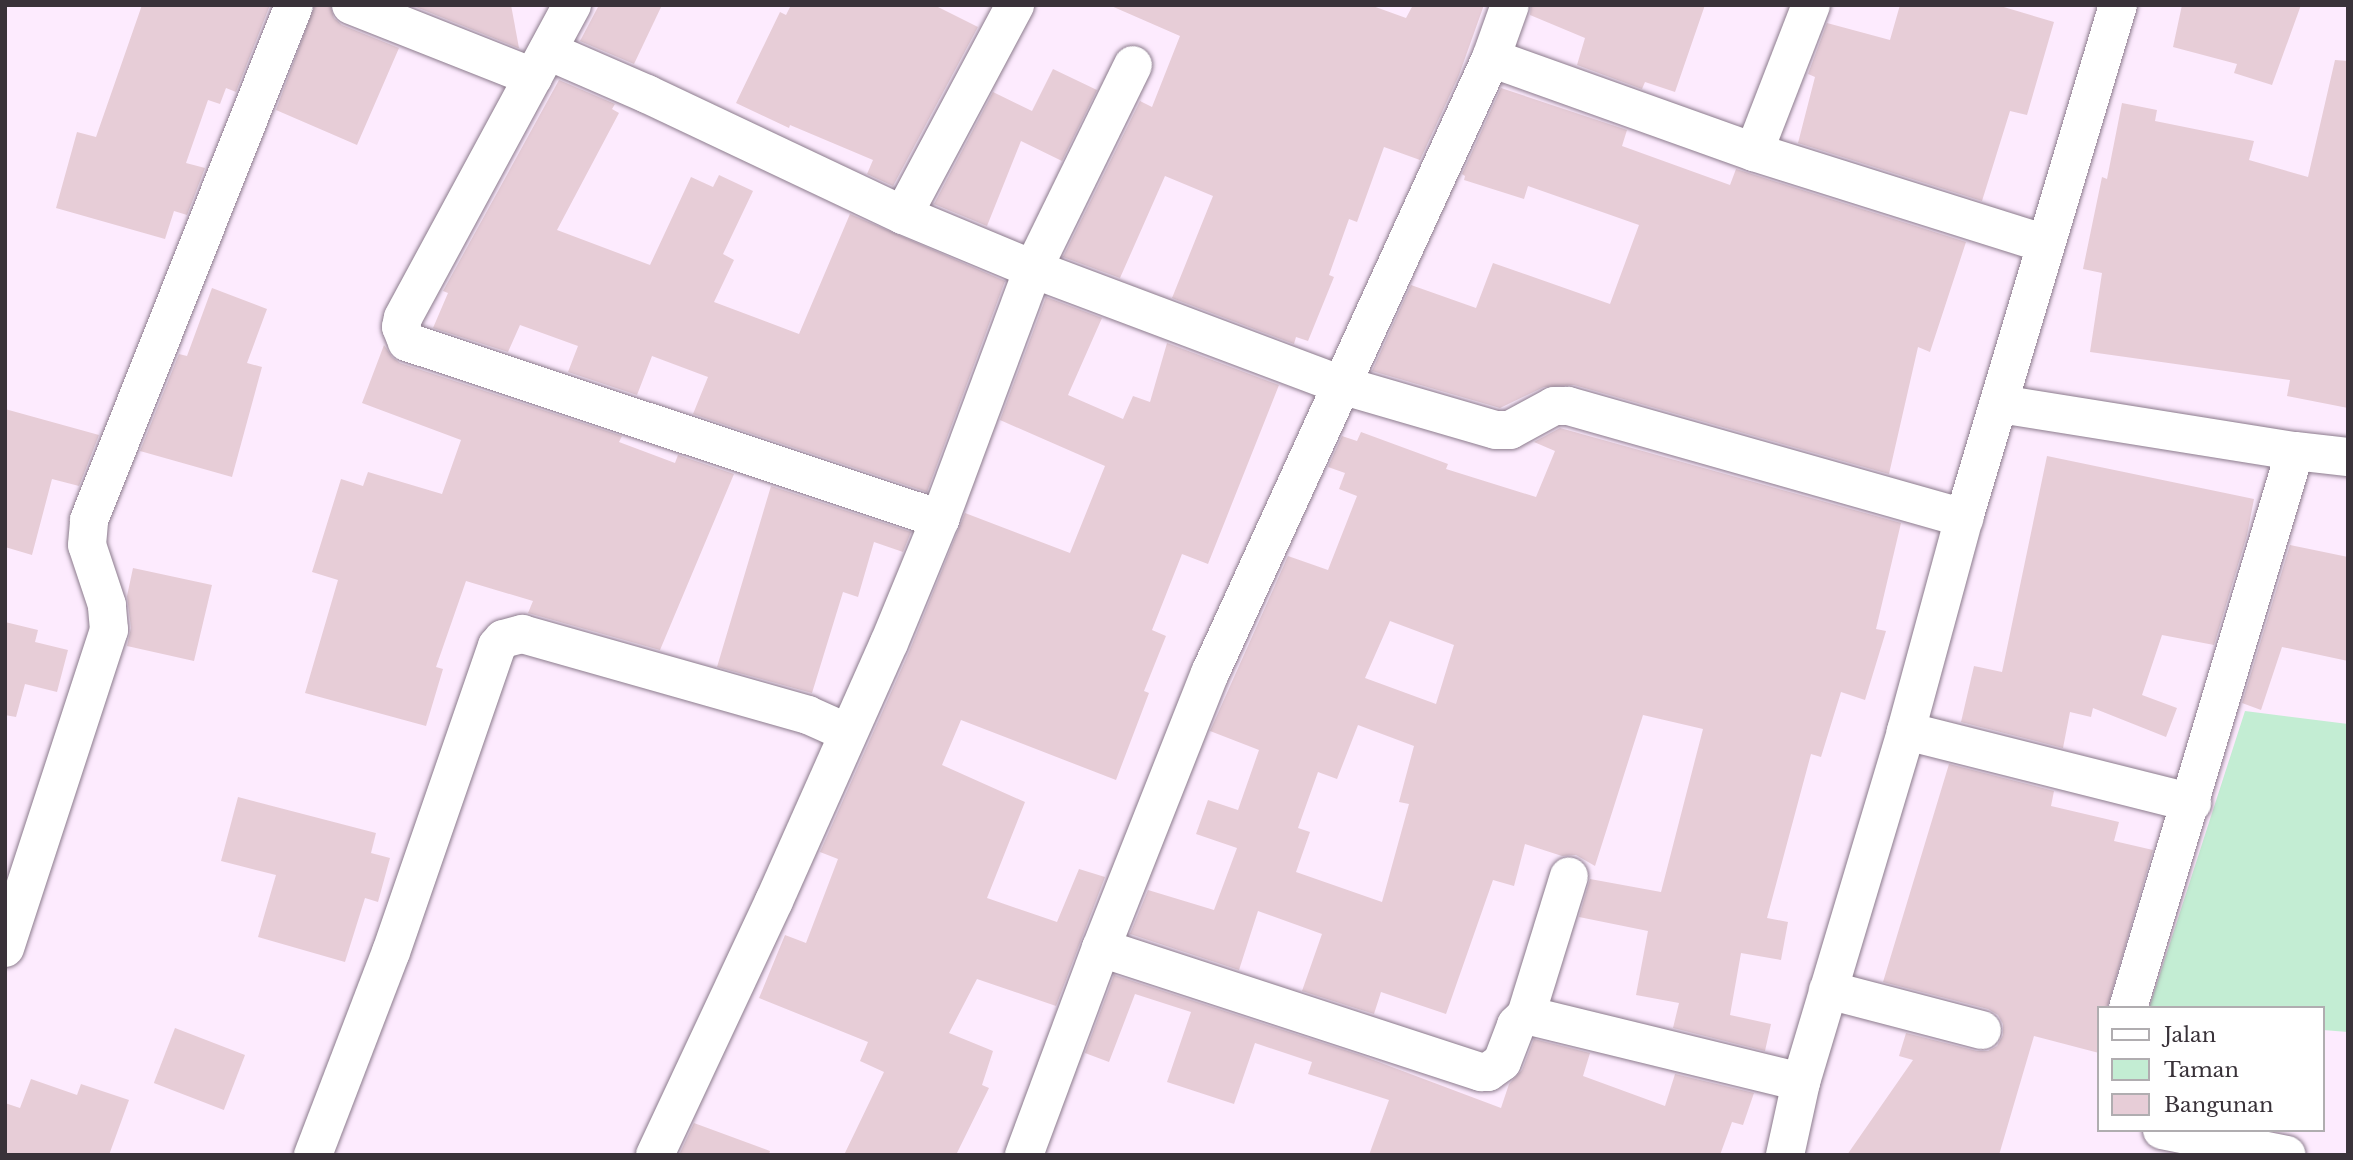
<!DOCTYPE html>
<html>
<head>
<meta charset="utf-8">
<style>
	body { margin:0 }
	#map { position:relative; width:2353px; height:1160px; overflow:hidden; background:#fdebfe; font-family:"Libre Baskerville",serif }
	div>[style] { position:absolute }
	.green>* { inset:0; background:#c3edd3 }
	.building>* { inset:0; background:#e7cdd7; transform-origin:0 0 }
	.roads { filter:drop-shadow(0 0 2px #8b7b8c) drop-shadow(0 0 2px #8b7b8c) }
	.minor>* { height:38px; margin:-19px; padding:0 19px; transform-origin:19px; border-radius:19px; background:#fff }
	.major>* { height:38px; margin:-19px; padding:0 19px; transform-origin:19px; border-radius:19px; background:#fff }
	.highway>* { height:38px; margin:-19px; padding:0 19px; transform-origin:19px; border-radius:19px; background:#fff }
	span { translate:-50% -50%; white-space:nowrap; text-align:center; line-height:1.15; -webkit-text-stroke:5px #fff; paint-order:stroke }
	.frame { position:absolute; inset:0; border:7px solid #393239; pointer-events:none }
	.legend { position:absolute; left:2097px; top:1006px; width:228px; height:126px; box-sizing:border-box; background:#fff; border:2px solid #b0adb0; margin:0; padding:9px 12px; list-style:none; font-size:21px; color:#393239 }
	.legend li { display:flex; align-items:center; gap:14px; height:35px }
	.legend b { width:35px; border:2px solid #b0adb0 }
</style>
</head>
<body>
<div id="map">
	<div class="green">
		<i style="clip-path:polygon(2245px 711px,2348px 724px,2348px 1032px,2323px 1030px,2323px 1008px,2149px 1008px)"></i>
	</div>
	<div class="building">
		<i style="clip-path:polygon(142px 5px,270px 5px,236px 92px,226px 88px,220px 104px,208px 100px,186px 163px,205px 168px,187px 215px,174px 211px,165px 239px,56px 208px,77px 132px,96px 137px)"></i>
		<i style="clip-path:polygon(315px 5px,330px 5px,334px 18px,342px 25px,399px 48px,357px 145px,276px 110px)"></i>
		<i style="clip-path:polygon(411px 5px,511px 5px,519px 48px,518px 48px)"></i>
		<i style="clip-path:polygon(599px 5px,662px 5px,634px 64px,580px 41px)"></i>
		<i style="clip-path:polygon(791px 5px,934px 5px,978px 27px,893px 186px,867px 174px,873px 160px,790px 125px,789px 128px,736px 103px,780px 12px,786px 15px)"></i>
		<i style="clip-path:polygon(1109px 5px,1370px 5px,1406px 18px,1413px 5px,1484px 5px,1459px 75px,1420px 160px,1384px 147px,1357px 222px,1349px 219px,1329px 275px,1334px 277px,1308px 341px,1296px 337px,1294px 344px,1172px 298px,1213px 196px,1165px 176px,1120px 278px,1063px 257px,1140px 101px,1152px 107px,1180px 36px)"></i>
		<i style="clip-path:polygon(1531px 5px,1705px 5px,1675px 92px,1645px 82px,1642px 89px,1577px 65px,1585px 38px,1530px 15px)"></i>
		<i style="clip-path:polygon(1900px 5px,1997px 5px,2054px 22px,2027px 115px,2010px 111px,1982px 201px,1798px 143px,1815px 77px,1808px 74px,1827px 23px,1890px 40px)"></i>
		<i style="clip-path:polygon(2182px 5px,2301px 5px,2272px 85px,2234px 73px,2237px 64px,2173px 47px)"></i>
		<i style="clip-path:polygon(2335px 60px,2348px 61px,2348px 408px,2287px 396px,2290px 380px,2090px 352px,2102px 273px,2083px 269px,2102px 177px,2107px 179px,2122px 103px,2157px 110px,2155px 121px,2254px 141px,2249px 160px,2308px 177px)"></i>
		<i style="clip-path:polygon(1053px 69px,1097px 90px,1062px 161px,1021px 141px,987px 226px,934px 204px,993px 92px,1032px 111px)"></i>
		<i style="clip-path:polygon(559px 80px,615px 104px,612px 109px,619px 113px,557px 230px,650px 265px,691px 177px,713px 187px,719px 175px,753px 191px,723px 254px,734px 260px,714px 302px,799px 334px,850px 214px,1005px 281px,927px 492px,693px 414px,708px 377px,652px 356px,637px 395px,568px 372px,578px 346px,520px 325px,508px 352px,433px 328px,448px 293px,443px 291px)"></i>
		<i style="clip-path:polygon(1501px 88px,1627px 130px,1622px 146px,1730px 185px,1736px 169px,1966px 242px,1930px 352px,1918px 347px,1889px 474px,1574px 385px,1544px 387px,1500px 408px,1372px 371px,1411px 285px,1476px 308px,1493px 263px,1610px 304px,1639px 225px,1528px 186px,1524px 199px,1464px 180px,1465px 176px,1462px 174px)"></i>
		<i style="clip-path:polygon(212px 288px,267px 309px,247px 363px,262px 367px,232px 477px,140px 451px,179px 354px,187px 356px)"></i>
		<i style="clip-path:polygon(1046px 297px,1102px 318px,1068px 395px,1123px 419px,1133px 396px,1150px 402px,1167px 343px,1279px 385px,1208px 564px,1182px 554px,1152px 630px,1166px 636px,1144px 691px,1149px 693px,1116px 780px,961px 720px,942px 765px,1025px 802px,987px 898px,1057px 922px,1079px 869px,1105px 877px,1056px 1006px,977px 979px,949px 1033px,993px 1051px,982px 1085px,989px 1088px,956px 1155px,844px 1155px,884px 1072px,860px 1061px,868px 1042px,759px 998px,785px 935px,806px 943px,838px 859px,820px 852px,909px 652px,965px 513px,1070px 553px,1105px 466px,1000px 420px)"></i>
		<i style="clip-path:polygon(384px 345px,392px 357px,400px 363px,622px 436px,619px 442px,675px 463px,678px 455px,734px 474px,660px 650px,528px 613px,533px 601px,466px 581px,436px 667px,443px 669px,426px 726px,305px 693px,338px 580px,312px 572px,341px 479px,363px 486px,368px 472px,442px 494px,461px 440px,362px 403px)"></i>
		<i style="clip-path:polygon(5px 409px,99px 435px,79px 486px,52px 479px,32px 555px,5px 547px)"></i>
		<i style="clip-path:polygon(evenodd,1560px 428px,1901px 523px,1876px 629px,1886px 631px,1865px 700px,1841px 692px,1821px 757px,1811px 754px,1767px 918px,1788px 922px,1781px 960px,1741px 953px,1730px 1015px,1771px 1024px,1765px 1051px,1673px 1028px,1679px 1003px,1636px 995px,1648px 931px,1579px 917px,1590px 879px,1661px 892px,1703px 729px,1643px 715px,1595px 866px,1576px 855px,1562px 856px,1525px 844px,1514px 886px,1493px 880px,1446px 1014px,1381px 992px,1374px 1014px,1302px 991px,1322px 934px,1258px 911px,1239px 970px,1130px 934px,1148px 890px,1214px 910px,1237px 848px,1196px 834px,1208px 800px,1238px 810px,1259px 750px,1210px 731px,1288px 556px,1328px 570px,1357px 496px,1339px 489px,1345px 473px,1328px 467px,1342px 436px,1357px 441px,1361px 432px,1448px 464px,1446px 469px,1536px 497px,1555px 451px,1534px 442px,1560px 428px,1390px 621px,1454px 645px,1436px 704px,1365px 678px,1390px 621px,1560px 428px,1358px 725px,1414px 746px,1399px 802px,1409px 804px,1382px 902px,1296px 872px,1310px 832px,1298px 828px,1318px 772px,1337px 779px,1358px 725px)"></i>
		<i style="clip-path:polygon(2047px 456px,2254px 499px,2247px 535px,2214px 645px,2162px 635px,2142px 695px,2177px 708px,2166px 737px,2093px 708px,2091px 717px,2070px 712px,2063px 748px,1961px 722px,1974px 666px,2002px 672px)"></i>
		<i style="clip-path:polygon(771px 486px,911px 532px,903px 552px,874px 542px,858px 597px,843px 592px,812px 693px,717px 667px)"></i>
		<i style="clip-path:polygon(2290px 545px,2348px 557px,2348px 661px,2282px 647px,2261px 710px,2242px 703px)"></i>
		<i style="clip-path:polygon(133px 568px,212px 585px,194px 661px,127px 646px,131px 628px,127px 596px)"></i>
		<i style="clip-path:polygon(5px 622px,38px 630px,35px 642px,68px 650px,57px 692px,25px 684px,16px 717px,5px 715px)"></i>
		<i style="clip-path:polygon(1949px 764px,2054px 791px,2051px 806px,2119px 822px,2114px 841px,2153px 850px,2107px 1008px,2099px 1008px,2099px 1053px,2034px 1036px,1999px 1155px,1847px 1155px,1913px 1060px,1899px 1056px,1906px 1033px,1977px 1051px,1988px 1051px,1997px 1046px,2003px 1035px,2003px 1024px,1998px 1015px,1988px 1009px,1883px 982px)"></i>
		<i style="clip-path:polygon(238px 797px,376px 833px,371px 853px,390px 858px,378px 902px,365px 898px,345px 962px,258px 937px,276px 875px,221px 861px)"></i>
		<i style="clip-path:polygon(1114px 975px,1360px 1055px,1501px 1108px,1509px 1084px,1522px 1070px,1534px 1039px,1590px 1053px,1583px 1076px,1665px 1106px,1675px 1074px,1754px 1093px,1743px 1125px,1732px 1122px,1720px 1155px,1369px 1155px,1389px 1100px,1308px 1074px,1312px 1062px,1255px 1043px,1234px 1104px,1167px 1082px,1191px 1012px,1135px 994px,1109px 1062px,1085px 1053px)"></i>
		<i style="left:175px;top:1028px;width:75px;height:59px;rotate:21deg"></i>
		<i style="clip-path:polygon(31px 1079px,77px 1095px,81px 1084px,129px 1100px,109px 1155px,5px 1155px,5px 1103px,20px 1108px)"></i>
		<i style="clip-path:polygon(694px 1123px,770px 1151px,769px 1155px,679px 1155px)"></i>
	</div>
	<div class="roads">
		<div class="minor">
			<i style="left:351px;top:5px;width:196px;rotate:21.6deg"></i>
			<i style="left:572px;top:5px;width:356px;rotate:118.4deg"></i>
			<i style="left:403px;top:318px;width:9px;rotate:103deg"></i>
			<i style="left:401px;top:327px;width:16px;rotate:68deg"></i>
			<i style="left:407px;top:342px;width:562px;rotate:18.37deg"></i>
			<i style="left:548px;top:51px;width:108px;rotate:23.5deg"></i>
			<i style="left:647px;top:94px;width:283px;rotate:25.3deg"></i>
			<i style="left:903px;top:215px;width:141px;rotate:22.6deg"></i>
			<i style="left:1033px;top:269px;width:329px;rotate:20.6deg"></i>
			<i style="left:1341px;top:385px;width:161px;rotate:16.2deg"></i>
			<i style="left:1496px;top:430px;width:14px"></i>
			<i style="left:1510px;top:430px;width:50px;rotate:-28.6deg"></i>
			<i style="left:1554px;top:406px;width:14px"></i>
			<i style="left:1568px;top:406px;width:412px;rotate:15.8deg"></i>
			<i style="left:1491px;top:58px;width:279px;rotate:19.7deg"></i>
			<i style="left:1754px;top:152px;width:305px;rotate:17.5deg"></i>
			<i style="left:1754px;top:152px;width:158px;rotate:-68.8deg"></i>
			<i style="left:903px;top:215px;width:238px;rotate:-61.9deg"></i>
			<i style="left:1906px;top:731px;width:295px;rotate:14.1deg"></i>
			<i style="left:5px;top:948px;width:335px;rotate:-71.9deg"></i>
			<i style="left:109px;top:630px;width:25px;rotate:-95deg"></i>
			<i style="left:107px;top:605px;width:63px;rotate:-108.4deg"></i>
			<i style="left:87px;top:545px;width:25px;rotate:-85deg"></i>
			<i style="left:89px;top:520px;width:554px;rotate:-68.29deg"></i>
			<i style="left:1101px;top:948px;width:400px;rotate:18.1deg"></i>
			<i style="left:1481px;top:1072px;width:7px"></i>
			<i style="left:1488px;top:1072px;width:17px;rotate:-36deg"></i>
			<i style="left:1502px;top:1062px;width:40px;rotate:-69deg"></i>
			<i style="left:1516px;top:1025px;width:14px;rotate:-45deg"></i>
			<i style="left:1526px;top:1015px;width:283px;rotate:13.7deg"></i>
			<i style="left:1828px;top:990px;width:159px;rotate:14.6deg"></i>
			<i style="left:2128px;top:1008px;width:581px;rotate:-73.31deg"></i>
			<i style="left:1526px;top:1015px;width:145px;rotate:-72.8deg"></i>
			<i style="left:2162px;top:1130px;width:127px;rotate:11.3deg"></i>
			<i style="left:313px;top:1155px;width:217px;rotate:-69deg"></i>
			<i style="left:391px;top:952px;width:324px;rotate:-70.9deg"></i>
			<i style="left:497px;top:646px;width:9px;rotate:-49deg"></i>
			<i style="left:503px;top:639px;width:20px;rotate:-15deg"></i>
			<i style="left:522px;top:634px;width:297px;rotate:15.8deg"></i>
			<i style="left:808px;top:715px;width:44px;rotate:24.2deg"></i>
			<i style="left:655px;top:1155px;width:280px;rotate:-64.9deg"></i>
			<i style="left:774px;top:901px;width:282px;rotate:-66deg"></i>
			<i style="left:889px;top:643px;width:134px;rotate:-67.6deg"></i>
			<i style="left:940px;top:519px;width:267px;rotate:-69.6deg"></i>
			<i style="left:1033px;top:269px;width:227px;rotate:-63.9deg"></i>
			<i style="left:1024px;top:1155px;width:221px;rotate:-69.6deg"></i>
			<i style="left:1101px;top:948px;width:296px;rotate:-68.4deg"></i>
			<i style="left:1210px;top:673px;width:676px;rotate:-65.44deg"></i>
			<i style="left:1491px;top:58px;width:56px;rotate:-70.3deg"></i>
		</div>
		<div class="major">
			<i style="left:2000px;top:404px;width:299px;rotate:9.1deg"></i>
			<i style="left:2295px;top:451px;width:53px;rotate:6.5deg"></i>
		</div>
		<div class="highway">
			<i style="left:1785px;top:1155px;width:75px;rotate:-77.6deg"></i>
			<i style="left:1801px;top:1082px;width:366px;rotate:-73.3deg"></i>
			<i style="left:1906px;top:731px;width:221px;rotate:-74.8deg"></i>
			<i style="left:1964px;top:518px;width:536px;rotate:-73.29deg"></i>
		</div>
	</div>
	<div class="frame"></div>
	<ul class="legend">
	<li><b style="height:9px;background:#fff"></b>Jalan</li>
	<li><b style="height:19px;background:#c3edd3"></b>Taman</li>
	<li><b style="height:19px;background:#e7cdd7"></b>Bangunan</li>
	</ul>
</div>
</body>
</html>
